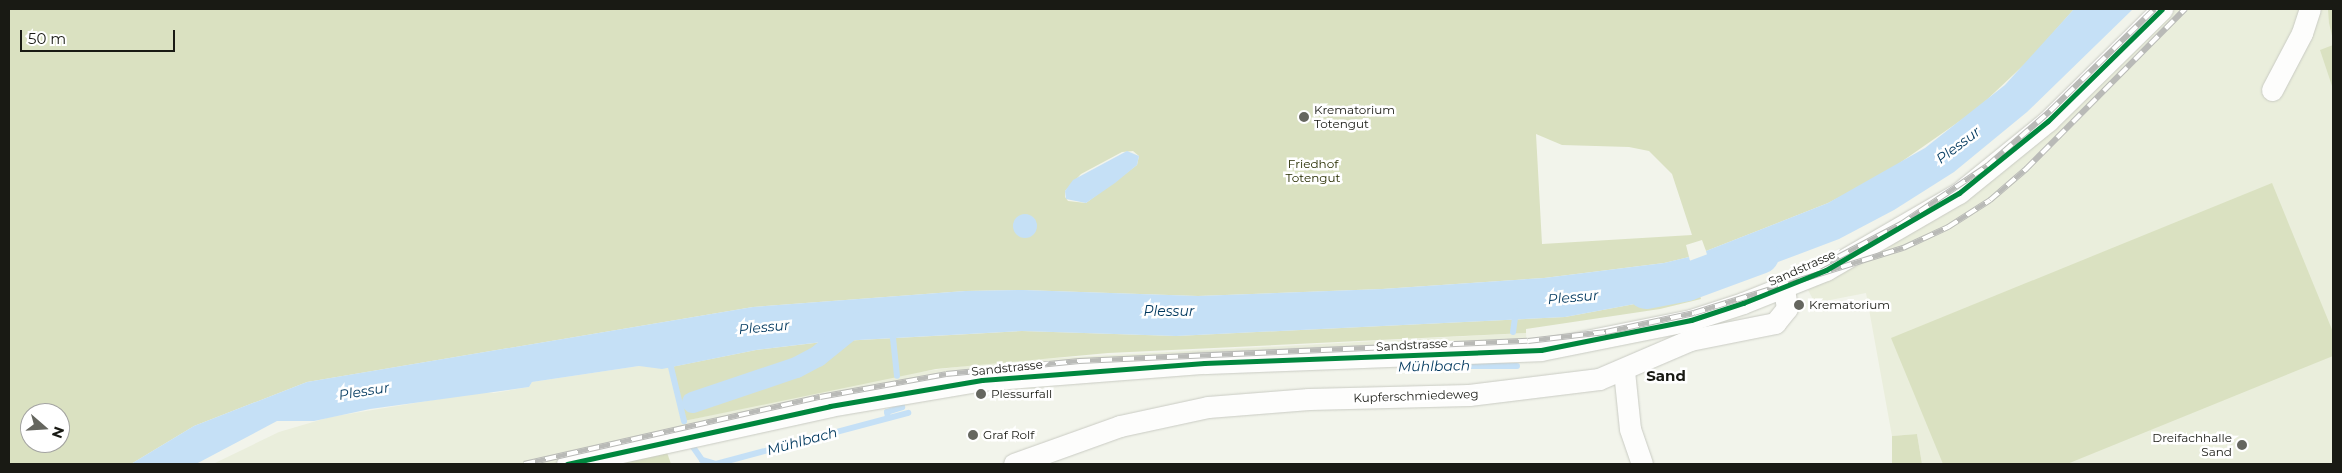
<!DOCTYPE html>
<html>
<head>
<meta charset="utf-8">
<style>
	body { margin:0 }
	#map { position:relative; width:2342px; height:473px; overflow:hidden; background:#f2f4eb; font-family:Montserrat,sans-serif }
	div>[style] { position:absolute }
	.built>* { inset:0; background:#eaeedc }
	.green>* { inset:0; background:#dae1c1 }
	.water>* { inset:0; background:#c5e0f6 }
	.round { border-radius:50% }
	.pier>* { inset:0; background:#f2f4eb }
	.stream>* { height:6px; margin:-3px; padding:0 3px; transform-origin:3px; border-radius:3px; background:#c5e0f6 }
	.canal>* { height:21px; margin:-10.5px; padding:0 10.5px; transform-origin:10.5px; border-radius:10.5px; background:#c5e0f6 }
	.river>* { height:38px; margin:-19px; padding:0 19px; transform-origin:19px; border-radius:19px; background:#c5e0f6 }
	.roads { filter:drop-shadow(0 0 1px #c9cbc3) drop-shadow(0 0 1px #c9cbc3) }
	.minor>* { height:21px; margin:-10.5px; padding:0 10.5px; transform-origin:10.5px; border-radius:10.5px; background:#fdfdfc }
	.rail>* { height:5.5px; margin-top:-2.75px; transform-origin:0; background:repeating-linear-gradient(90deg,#fff 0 11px,#b9bab7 0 22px); box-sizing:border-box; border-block:1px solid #b9bab7 }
	.cycleway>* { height:5px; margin:-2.5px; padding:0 2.5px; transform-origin:2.5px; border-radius:2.5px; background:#00873e }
	.dots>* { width:14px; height:14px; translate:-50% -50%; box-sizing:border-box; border:2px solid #fff; border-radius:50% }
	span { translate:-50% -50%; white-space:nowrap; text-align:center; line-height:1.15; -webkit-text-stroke:5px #fff; paint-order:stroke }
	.poi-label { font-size:12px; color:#191a14 }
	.left { translate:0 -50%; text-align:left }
	.right { translate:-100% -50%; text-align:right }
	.park-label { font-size:12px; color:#272d00 }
	.street-label { font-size:12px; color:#191a14 }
	.water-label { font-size:14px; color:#00385e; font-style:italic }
	.quarter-label { font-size:15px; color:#191a14; font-weight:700 }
	.frame { position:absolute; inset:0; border:10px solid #191a14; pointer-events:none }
	.north { position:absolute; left:20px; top:403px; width:50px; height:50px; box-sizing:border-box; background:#fff; border:1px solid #a3a3a1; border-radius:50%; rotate:109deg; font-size:14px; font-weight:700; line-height:20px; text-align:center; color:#191a14 }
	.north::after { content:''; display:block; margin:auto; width:18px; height:22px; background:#65665f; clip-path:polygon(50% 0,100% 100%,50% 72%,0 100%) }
	.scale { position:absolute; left:20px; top:30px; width:155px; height:22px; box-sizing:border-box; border:2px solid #191a14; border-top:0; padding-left:6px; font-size:15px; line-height:18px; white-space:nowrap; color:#191a14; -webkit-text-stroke:4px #fff; paint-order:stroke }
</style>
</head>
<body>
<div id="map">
	<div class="built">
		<i style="clip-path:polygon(2175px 9px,2333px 9px,2333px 464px,1922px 464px,1917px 434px,1892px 436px,1866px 293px,1815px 303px,1808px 290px,1934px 220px,1995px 179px,2041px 140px)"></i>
		<i style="clip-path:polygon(1526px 333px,1527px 351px,1038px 374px,567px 464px,213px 464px,279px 432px,330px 417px,482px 392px,494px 393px,529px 387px,532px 382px,639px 366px,671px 367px,684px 421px,889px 376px,1002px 361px)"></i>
	</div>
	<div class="green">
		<i style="clip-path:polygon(evenodd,9px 9px,2074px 9px,2030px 59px,1977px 109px,1881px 176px,1828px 203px,1706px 251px,1702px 240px,1686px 245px,1689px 257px,1664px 263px,1544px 278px,1382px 289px,1198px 296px,1023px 290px,965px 291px,753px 307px,307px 382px,194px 426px,131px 464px,9px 464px,9px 9px,1536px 134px,1562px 145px,1629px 147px,1649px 151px,1672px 174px,1692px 235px,1542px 244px,1536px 134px,9px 9px,1133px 151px,1139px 156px,1137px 165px,1086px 203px,1068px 201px,1065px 197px,1065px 191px,1081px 174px,1122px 152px,1133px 151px,9px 9px,30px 413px,60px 413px,60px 443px,30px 443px,30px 413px)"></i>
		<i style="clip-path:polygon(2328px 9px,2333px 9px,2333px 40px,2329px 23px)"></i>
		<i style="clip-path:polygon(2333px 45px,2333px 89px,2320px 50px)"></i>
		<i style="clip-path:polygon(2272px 183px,2333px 332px,2333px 356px,2067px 464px,1943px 464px,1891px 338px)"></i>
		<i style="clip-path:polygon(1699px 292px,1701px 299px,1660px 309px,1526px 329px,1526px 333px,1108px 353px,936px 369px,684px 421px,671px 367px,756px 350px,823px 342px,970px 334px,1022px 331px,1176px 336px,1565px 317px)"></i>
		<i style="clip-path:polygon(1917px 434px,1922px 464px,1892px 464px,1892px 436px)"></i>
		<i style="clip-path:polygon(664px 444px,671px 464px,567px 464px)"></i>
	</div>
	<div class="water">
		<i style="clip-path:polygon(2074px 9px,2133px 9px,2027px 112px,1954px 172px,1894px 210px,1839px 239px,1715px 286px,1706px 251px,1828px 203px,1925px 148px,2005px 85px)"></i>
		<i style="clip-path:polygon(1127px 151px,1139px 156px,1137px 165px,1115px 183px,1086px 203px,1066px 199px,1065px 191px,1073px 180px)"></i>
		<i class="round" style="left:1013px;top:214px;width:24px;height:24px"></i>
		<i style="clip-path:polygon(1689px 257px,1699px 292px,1565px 317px,1176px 336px,1022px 331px,822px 342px,756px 350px,662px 369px,639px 366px,532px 382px,529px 387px,370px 409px,314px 421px,277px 421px,196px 464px,131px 464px,194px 426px,307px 382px,753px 307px,965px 291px,1023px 290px,1198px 296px,1382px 289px,1544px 278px,1664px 263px)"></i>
	</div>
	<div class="pier">
		<i style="clip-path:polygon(1705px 249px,1715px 286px,1716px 288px,1703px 252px)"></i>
		<i style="clip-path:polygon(1688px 254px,1701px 291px,1700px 294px,1689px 257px)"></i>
	</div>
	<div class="stream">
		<i style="left:896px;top:331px;width:8px;rotate:113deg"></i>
		<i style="left:893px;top:338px;width:38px;rotate:84deg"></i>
		<i style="left:1513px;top:332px;width:21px;rotate:-82deg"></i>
		<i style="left:669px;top:359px;width:64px;rotate:76.4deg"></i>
		<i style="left:1412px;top:366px;width:105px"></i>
		<i style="left:888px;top:418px;width:6px;rotate:-99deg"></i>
		<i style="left:887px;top:412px;width:16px;rotate:-18deg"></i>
		<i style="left:902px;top:407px;width:7px;rotate:-98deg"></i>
		<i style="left:693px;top:447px;width:16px;rotate:55deg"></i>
		<i style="left:702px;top:460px;width:15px;rotate:16deg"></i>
		<i style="left:716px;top:464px;width:199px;rotate:-14.9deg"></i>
	</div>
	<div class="canal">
		<i style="left:692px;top:402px;width:110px;rotate:-18.6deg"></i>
		<i style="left:796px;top:367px;width:24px;rotate:-28deg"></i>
		<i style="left:817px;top:356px;width:54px;rotate:-39deg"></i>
	</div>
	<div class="river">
		<i style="left:1646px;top:290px;width:42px;rotate:-11deg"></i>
		<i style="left:1687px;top:282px;width:78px;rotate:-20.3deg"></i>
	</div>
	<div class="roads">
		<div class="minor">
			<i style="left:2272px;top:90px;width:64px;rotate:-62.2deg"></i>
			<i style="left:2302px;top:33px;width:25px;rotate:-72deg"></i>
			<i style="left:1624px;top:371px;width:58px;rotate:84.1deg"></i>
			<i style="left:1630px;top:429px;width:37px;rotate:71deg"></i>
			<i style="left:567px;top:464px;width:269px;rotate:-12.4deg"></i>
			<i style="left:830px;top:406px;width:154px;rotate:-9.7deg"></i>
			<i style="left:982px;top:380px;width:223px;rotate:-4.4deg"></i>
			<i style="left:1204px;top:363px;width:337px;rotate:-2.2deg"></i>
			<i style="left:1541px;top:350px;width:153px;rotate:-11.3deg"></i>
			<i style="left:1691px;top:320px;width:55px;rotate:-18.1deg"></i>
			<i style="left:1743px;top:303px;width:89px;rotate:-21.7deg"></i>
			<i style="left:1826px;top:270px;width:154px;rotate:-30.1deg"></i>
			<i style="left:1959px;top:193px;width:114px;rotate:-39deg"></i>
			<i style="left:2048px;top:121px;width:160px;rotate:-44.5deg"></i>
			<i style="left:1014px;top:464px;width:113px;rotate:-19.7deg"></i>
			<i style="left:1120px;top:426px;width:90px;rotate:-12.2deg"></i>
			<i style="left:1208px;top:407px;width:101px;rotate:-4.5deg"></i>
			<i style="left:1309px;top:399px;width:160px;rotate:-1.4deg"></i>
			<i style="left:1469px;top:395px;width:131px;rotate:-7deg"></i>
			<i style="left:1599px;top:379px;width:99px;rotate:-23.2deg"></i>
			<i style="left:1690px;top:340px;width:87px;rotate:-11.3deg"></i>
			<i style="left:1775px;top:323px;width:19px;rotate:-51deg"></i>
			<i style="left:1787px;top:308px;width:20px;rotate:-99deg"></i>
		</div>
	</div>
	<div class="rail">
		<i style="left:1819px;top:267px;width:93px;rotate:-27.7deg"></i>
		<i style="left:1901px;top:224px;width:104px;rotate:-34deg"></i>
		<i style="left:1987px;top:166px;width:84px;rotate:-41.1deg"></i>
		<i style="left:2050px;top:111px;width:146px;rotate:-44.4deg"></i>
		<i style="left:524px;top:464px;width:303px;rotate:-12.8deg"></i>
		<i style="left:820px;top:397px;width:128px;rotate:-10.3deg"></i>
		<i style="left:946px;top:374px;width:134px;rotate:-5.6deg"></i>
		<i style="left:1079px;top:361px;width:449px;rotate:-2.6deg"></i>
		<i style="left:1528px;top:341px;width:79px;rotate:-6.6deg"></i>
		<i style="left:1606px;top:332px;width:90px;rotate:-12.2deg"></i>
		<i style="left:1694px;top:313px;width:219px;rotate:-17.3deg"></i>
		<i style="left:1903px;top:248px;width:50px;rotate:-25deg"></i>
		<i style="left:1948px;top:227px;width:50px;rotate:-32.7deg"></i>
		<i style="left:1990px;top:200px;width:48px;rotate:-40.7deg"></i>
		<i style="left:2026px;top:169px;width:226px;rotate:-45.2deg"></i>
	</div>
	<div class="cycleway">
		<i style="left:567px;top:464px;width:269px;rotate:-12.4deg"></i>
		<i style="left:830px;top:406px;width:154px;rotate:-9.7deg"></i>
		<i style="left:982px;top:380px;width:223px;rotate:-4.4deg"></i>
		<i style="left:1204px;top:363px;width:337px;rotate:-2.2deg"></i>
		<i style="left:1541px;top:350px;width:153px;rotate:-11.3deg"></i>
		<i style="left:1691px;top:320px;width:55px;rotate:-18.1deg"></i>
		<i style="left:1743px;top:303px;width:89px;rotate:-21.7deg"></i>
		<i style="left:1826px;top:270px;width:154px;rotate:-30.1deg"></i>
		<i style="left:1959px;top:193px;width:114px;rotate:-39deg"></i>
		<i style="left:2048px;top:121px;width:160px;rotate:-44.5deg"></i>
	</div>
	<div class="dots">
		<i style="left:1304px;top:117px;background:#65665f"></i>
		<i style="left:1799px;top:305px;background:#65665f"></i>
		<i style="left:981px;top:394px;background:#65665f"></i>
		<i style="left:973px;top:435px;background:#65665f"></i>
		<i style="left:2242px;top:445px;background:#65665f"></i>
	</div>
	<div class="poi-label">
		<span class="left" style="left:1314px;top:117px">Krematorium<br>Totengut</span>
		<span class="left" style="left:1809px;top:305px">Krematorium</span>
		<span class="left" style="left:991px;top:394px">Plessurfall</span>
		<span class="left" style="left:983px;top:435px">Graf Rolf</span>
		<span class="right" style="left:2232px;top:445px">Dreifachhalle<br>Sand</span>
	</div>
	<div class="park-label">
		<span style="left:1313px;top:171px">Friedhof<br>Totengut</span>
	</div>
	<div class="street-label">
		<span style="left:1802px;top:268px;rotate:-24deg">Sandstrasse</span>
		<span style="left:1412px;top:345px;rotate:-3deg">Sandstrasse</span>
		<span style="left:1007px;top:368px;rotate:-6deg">Sandstrasse</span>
		<span style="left:1416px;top:396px;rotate:-2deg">Kupferschmiedeweg</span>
	</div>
	<div class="water-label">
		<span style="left:1958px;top:145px;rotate:-37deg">Plessur</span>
		<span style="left:1573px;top:297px;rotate:-5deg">Plessur</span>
		<span style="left:1169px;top:311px">Plessur</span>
		<span style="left:764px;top:327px;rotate:-5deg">Plessur</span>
		<span style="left:1434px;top:366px;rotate:-1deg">Mühlbach</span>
		<span style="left:364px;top:391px;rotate:-9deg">Plessur</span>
		<span style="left:802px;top:441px;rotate:-15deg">Mühlbach</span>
	</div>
	<div class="quarter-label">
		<span style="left:1666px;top:376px">Sand</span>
	</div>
	<div class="frame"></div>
	<div class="north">N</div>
	<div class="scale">50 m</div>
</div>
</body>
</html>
